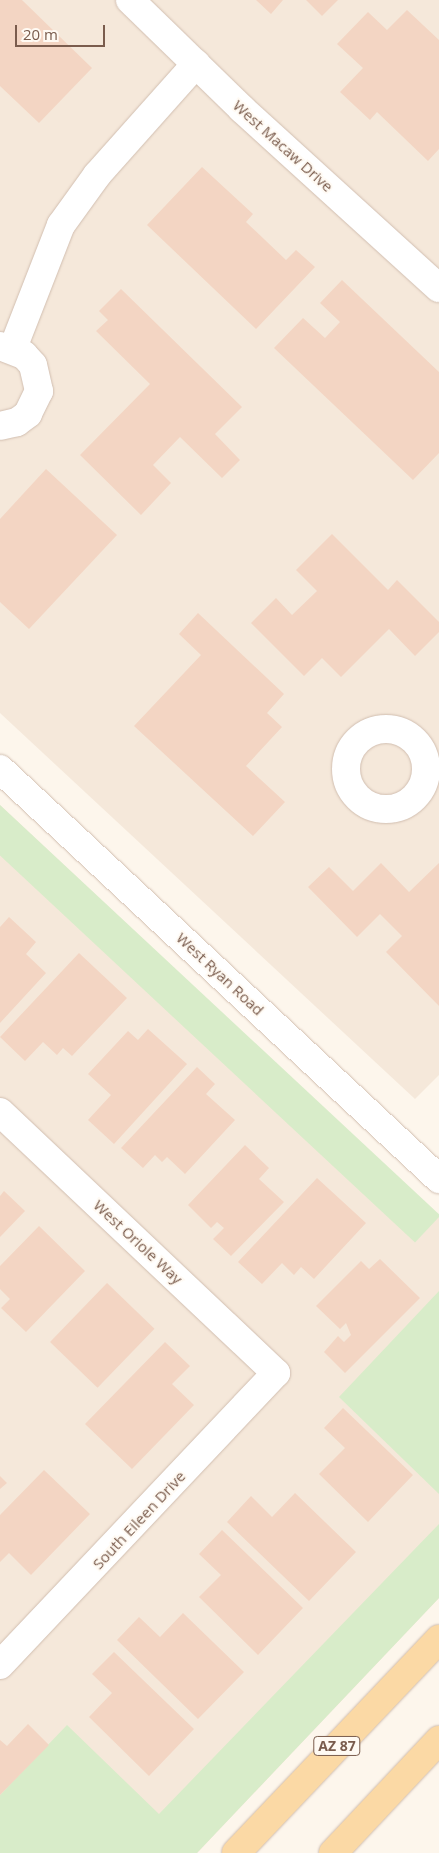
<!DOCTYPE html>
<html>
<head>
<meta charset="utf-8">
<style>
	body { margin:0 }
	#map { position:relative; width:439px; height:1853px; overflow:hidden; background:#fdf6ec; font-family:"Open Sans",sans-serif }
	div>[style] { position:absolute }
	.residential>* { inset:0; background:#f5e8da }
	.green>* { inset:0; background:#d8ecc9; transform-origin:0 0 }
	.building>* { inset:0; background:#f3d5c3; transform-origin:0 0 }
	.roads { filter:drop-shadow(0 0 1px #d1beb0) drop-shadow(0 0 1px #d1beb0) }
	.minor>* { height:28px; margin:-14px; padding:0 14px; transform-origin:14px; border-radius:14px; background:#fff }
	.minor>.ring { margin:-14px; padding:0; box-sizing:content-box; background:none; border:28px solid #fff; border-radius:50% }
	.tertiary>* { height:28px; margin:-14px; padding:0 14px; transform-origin:14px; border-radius:14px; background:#fff }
	.primary>* { height:28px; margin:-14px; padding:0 14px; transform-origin:14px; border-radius:14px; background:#fbd9a5 }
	span { translate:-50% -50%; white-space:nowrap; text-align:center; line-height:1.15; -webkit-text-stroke:4px #fffaf3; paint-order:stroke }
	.shield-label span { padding:1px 4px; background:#fffaf3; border:1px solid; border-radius:4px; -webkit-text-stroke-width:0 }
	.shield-label { font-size:14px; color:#7a5c4d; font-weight:700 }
	.street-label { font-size:15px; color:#7a5c4d }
	.scale { position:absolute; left:15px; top:25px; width:90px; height:22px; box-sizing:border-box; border:2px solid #7a5c4d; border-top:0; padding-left:6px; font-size:15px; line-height:18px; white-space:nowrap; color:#7a5c4d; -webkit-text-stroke:4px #fffaf3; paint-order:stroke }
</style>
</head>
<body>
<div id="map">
	<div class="residential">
		<i style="clip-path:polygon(0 0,439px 0,439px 1075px,415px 1099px,0 713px)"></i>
		<i style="clip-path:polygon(0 805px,439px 1217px,439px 1598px,197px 1853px,0 1853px)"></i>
	</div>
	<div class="green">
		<i style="left:0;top:805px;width:602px;height:37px;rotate:43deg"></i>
		<i style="clip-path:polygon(439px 1291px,439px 1494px,339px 1397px)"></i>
		<i style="clip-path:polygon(439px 1524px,439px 1598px,197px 1853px,0 1853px,0 1795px,67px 1725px,159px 1814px)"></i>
	</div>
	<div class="building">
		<i style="clip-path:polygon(0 0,22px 0,92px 68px,39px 123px,0 86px)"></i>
		<i style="clip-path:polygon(256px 0,283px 0,271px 14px)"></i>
		<i style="clip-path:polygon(306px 0,338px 0,322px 16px)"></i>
		<i style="clip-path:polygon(407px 10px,439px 40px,439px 149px,428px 161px,377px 112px,370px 120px,340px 92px,363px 68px,337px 44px,368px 12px,387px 30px)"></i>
		<i style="clip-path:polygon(202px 167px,253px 214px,246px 222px,286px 260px,296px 250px,315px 267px,256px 329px,147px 225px)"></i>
		<i style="clip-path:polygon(342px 280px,439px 372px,439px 453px,413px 480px,274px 348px,303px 318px,325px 338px,340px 322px,320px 303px)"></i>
		<i style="clip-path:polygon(121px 289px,242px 407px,215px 434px,240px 460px,222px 478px,180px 437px,153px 465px,171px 483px,141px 515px,80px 455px,150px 384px,96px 331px,108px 320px,99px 311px)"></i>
		<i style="clip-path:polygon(46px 469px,117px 535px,29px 629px,0 602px,0 519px)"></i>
		<i style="clip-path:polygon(332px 534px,388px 590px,397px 580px,439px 622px,439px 632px,415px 656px,389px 629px,341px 677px,322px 658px,304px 676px,251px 623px,276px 598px,292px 615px,317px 591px,296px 570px)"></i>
		<i style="clip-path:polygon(198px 613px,284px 694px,267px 713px,282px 727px,246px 766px,285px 802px,253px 836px,134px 726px,201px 655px,179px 634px)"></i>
		<i style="clip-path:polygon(381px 863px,409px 892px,439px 863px,439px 1006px,386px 952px,402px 936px,380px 914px,357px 937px,308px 887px,329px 867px,353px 891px)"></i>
		<i style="clip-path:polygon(9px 917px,36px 942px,26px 954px,46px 973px,0 1023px,0 927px)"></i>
		<i style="clip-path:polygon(79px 953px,127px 998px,72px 1056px,63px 1048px,57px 1055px,43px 1042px,25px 1061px,0 1037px)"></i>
		<i style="clip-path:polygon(148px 1029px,187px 1064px,114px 1144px,88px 1120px,111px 1095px,88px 1074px,128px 1031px,138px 1040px)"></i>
		<i style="clip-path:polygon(197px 1067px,215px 1084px,206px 1094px,235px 1120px,185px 1174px,167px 1157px,162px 1162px,155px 1155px,143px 1168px,121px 1148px)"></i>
		<i style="clip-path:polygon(245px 1145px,269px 1168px,259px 1179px,284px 1202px,231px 1256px,213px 1239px,224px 1228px,217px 1222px,211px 1228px,188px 1205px)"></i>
		<i style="clip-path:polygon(317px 1178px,366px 1223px,314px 1279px,301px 1267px,294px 1275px,282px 1263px,262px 1284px,238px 1262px)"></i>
		<i style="clip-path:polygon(4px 1191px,25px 1211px,0 1237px,0 1196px)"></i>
		<i style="clip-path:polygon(39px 1226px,85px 1271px,26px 1332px,1px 1308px,10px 1299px,0 1289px,0 1266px)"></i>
		<i style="clip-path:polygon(380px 1259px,420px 1298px,345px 1373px,324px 1352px,338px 1336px,344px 1342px,351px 1335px,346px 1323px,340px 1329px,316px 1306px,361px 1261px,369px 1269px)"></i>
		<i style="left:107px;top:1283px;width:66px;height:82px;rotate:44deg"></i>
		<i style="clip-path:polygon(165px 1342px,190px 1366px,172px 1384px,194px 1405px,132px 1469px,85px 1424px)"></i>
		<i style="clip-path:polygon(343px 1408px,413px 1475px,368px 1522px,319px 1474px,345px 1448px,324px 1428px)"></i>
		<i style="clip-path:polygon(44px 1470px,90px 1514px,31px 1575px,9px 1553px,0 1562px,0 1515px)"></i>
		<i style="clip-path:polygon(0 1476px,7px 1483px,0 1489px)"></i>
		<i style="clip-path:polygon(295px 1493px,356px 1552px,309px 1601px,227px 1522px,251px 1496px,272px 1517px)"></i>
		<i style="clip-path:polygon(222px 1530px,303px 1608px,258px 1655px,199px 1597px,221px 1575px,199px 1554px)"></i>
		<i style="clip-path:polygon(183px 1613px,244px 1672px,198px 1719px,117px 1640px,139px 1617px,160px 1637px)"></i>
		<i style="clip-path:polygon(114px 1652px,194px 1729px,149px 1776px,89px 1717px,112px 1693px,92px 1674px)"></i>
		<i style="clip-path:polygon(28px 1724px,49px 1745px,0 1795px,0 1740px,7px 1746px)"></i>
	</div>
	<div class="roads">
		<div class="minor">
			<i style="left:130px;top:0;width:156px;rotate:44.2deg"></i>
			<i style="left:242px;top:109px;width:266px;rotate:42.3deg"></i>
			<i style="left:0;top:346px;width:26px;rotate:21deg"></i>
			<i style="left:24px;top:355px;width:13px;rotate:48deg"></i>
			<i style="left:33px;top:365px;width:27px;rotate:77deg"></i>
			<i style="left:39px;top:391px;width:25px;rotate:116deg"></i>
			<i style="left:28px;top:414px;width:14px;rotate:144deg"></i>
			<i style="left:17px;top:422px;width:17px;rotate:167deg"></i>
			<i style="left:13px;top:348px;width:132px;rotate:-68.7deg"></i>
			<i style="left:61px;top:225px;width:62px;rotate:-54.2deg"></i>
			<i style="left:97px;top:175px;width:149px;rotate:-48.3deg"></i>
			<i class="ring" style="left:346px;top:729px;width:52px;height:52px"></i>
			<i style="left:0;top:1112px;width:380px;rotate:43.4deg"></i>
			<i style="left:276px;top:1373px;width:402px;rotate:133.4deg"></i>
		</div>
		<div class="tertiary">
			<i style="left:0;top:769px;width:601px;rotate:43.04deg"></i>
		</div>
		<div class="primary">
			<i style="left:236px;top:1853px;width:295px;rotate:-46.5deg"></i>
			<i style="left:333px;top:1853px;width:155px;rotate:-46.8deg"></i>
		</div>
	</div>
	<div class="shield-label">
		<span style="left:337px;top:1746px">AZ 87</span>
	</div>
	<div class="street-label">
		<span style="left:283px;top:146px;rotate:42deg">West Macaw Drive</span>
		<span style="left:220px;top:974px;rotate:43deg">West Ryan Road</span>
		<span style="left:138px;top:1242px;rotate:43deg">West Oriole Way</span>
		<span style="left:139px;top:1520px;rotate:-47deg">South Eileen Drive</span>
	</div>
	<div class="scale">20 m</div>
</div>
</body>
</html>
